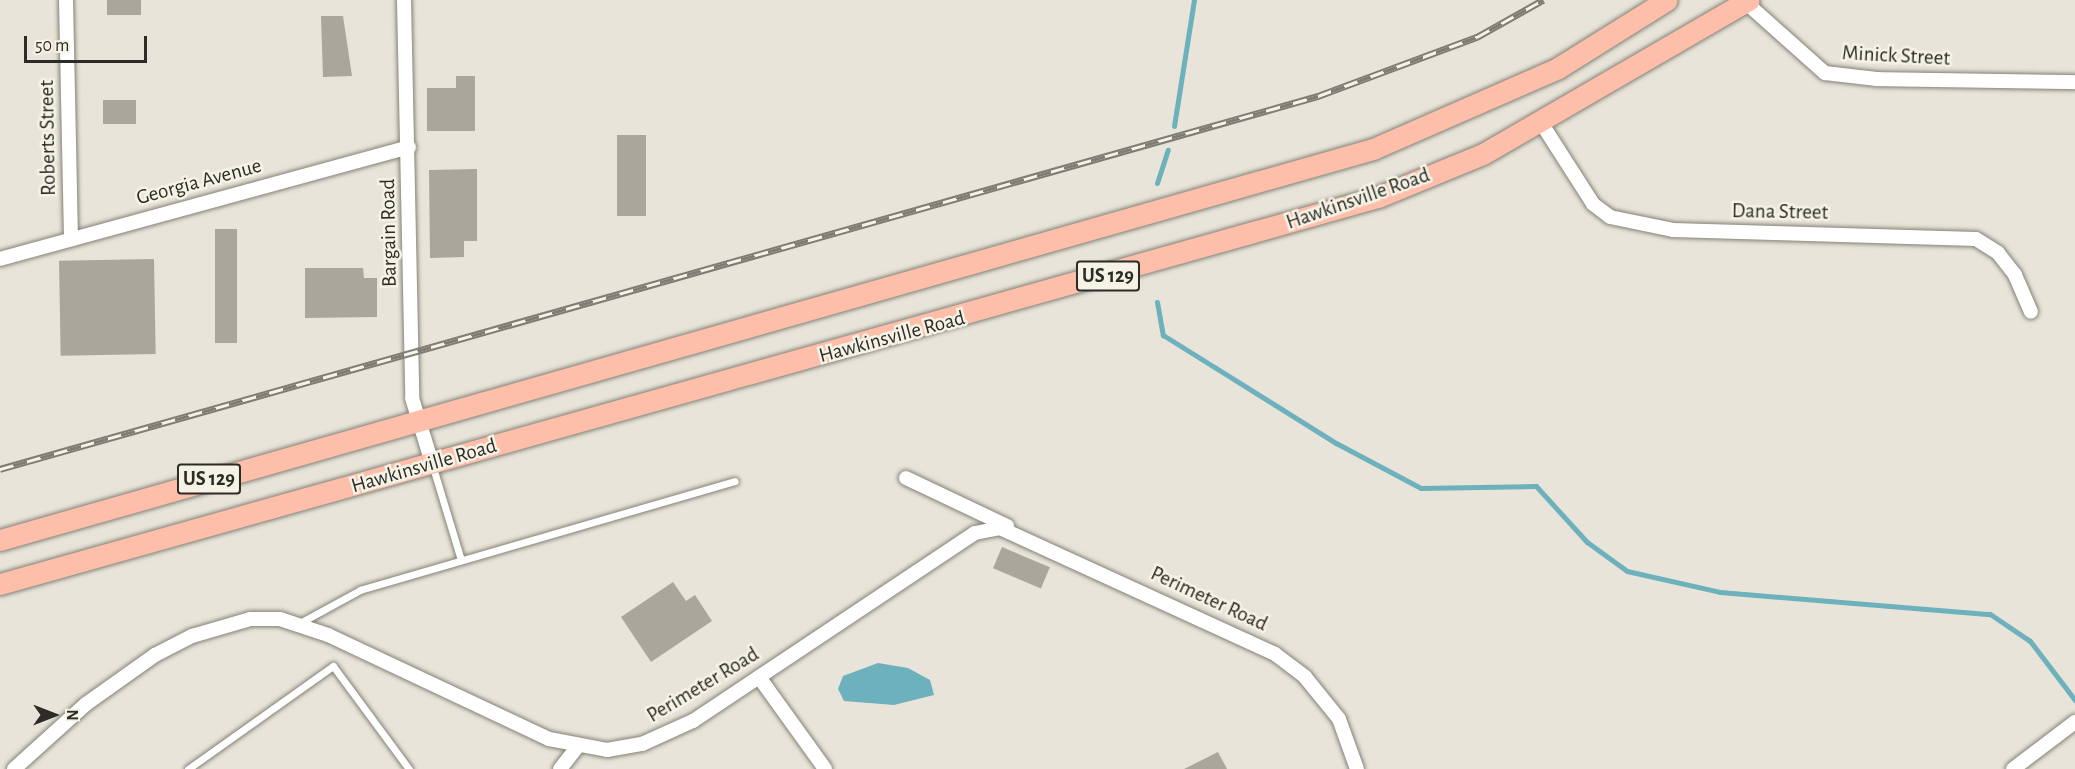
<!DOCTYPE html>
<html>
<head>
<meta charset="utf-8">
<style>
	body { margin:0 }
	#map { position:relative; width:2075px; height:769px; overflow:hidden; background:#e8e4d9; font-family:"Alegreya Sans",sans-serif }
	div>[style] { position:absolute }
	.water>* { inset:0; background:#6db1bc }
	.stream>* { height:5px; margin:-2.5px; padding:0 2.5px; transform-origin:2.5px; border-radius:2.5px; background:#6db1bc }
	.building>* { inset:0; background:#a9a69b; transform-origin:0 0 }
	.roads { filter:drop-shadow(0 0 2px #848177) drop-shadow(0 0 2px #848177) }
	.service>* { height:7px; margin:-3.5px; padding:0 3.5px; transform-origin:3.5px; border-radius:3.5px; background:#fff }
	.minor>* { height:14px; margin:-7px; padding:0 7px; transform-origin:7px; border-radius:7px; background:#fff }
	.primary>* { height:21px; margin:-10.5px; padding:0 10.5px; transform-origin:10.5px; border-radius:10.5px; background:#fdbfaa }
	.rail>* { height:7px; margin-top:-3.5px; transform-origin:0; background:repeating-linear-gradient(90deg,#f5f2e6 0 14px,#7e7c74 0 28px); box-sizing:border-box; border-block:2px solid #7e7c74 }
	span { translate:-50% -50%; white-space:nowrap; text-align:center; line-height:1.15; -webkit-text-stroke:5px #f5f2e6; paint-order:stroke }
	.shield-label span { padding:2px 4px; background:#f5f2e6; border:2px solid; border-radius:4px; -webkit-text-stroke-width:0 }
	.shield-label { font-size:20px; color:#2c2b26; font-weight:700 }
	.street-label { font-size:21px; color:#2c2b26 }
	.north { position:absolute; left:24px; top:685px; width:60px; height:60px; -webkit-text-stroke:4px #f5f2e6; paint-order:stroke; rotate:90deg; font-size:16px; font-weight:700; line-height:24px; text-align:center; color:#2c2b26 }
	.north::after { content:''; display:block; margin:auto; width:21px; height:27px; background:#2c2b26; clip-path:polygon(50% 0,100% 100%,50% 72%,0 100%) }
	.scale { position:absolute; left:24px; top:36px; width:123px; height:27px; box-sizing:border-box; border:3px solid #2c2b26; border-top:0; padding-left:8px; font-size:18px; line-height:21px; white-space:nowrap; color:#2c2b26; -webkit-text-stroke:4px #f5f2e6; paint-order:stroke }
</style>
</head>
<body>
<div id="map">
	<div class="water">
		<i style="clip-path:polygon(878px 663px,908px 668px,930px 680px,934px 695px,894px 705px,844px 701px,838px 689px,843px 676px)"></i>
	</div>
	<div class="stream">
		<i style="left:1174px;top:126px;width:128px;rotate:-81deg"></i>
		<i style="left:1157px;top:183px;width:35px;rotate:-72deg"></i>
		<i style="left:1157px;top:302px;width:34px;rotate:80deg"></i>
		<i style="left:1163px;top:335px;width:204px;rotate:32deg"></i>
		<i style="left:1336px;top:443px;width:96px;rotate:27.9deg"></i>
		<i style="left:1421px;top:488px;width:115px;rotate:-1deg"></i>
		<i style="left:1536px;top:486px;width:76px;rotate:47.7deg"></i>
		<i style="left:1587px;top:542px;width:49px;rotate:35.9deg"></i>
		<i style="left:1627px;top:571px;width:95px;rotate:12.7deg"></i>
		<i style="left:1720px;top:592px;width:271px;rotate:4.7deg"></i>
		<i style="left:1990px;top:614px;width:48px;rotate:34deg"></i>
		<i style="left:2030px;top:641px;width:74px;rotate:52.7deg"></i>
	</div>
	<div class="building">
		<i style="left:107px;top:0;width:34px;height:15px"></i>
		<i style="clip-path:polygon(321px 16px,343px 16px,352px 76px,323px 77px)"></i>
		<i style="clip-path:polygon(456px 76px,475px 76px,475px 131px,427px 131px,427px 88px,456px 88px)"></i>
		<i style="left:103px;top:100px;width:33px;height:24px"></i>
		<i style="left:617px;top:135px;width:29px;height:81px"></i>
		<i style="clip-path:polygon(477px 169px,477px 241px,464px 241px,464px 257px,430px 258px,429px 170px)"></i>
		<i style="left:215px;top:229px;width:22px;height:114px"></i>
		<i style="left:154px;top:259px;width:95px;height:95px;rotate:89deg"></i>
		<i style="clip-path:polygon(305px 268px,363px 268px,364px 278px,377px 278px,377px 317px,305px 318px)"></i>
		<i style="left:1002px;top:547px;width:52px;height:23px;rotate:23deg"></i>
		<i style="clip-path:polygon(673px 582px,686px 601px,695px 595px,712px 621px,651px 662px,621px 617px)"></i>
		<i style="clip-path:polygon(1218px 752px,1227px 769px,1184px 769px)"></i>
	</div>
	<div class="roads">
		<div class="service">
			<i style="left:432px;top:464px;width:100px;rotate:73.2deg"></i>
			<i style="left:298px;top:624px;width:71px;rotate:-28.7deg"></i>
			<i style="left:360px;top:590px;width:390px;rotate:-16.2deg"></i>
			<i style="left:188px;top:769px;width:178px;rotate:-35.4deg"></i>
			<i style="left:333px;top:666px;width:128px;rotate:53.6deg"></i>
		</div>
		<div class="minor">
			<i style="left:66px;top:0;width:239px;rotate:88.8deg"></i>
			<i style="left:404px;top:0;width:398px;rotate:88.8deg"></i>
			<i style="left:412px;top:398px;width:68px;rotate:72.9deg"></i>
			<i style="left:1743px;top:0;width:110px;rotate:41.7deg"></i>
			<i style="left:1825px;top:73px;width:52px;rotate:6.6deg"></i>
			<i style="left:1877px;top:79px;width:198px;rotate:0.9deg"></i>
			<i style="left:1540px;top:121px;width:98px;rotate:57.4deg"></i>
			<i style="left:1593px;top:204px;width:21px;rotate:37deg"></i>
			<i style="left:1610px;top:217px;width:64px;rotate:11.7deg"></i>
			<i style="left:1673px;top:230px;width:303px;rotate:1.7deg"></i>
			<i style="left:1976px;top:239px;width:26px;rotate:32deg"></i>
			<i style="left:1998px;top:253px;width:28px;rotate:52deg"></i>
			<i style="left:2015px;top:275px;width:40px;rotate:66.6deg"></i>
			<i style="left:0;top:259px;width:424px;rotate:-15.3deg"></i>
			<i style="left:906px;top:478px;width:112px;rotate:25.4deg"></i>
			<i style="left:759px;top:677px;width:113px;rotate:54.3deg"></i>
			<i style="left:14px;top:769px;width:97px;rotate:-42.1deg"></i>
			<i style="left:86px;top:704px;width:85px;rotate:-35.4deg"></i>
			<i style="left:155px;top:655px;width:42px;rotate:-27.2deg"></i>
			<i style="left:192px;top:636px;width:60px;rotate:-16.3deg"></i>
			<i style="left:250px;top:619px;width:30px"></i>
			<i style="left:280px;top:619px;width:51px;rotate:18.4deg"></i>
			<i style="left:328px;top:635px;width:244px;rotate:25.2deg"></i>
			<i style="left:549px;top:739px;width:59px;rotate:10.7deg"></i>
			<i style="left:607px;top:750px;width:36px;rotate:-10deg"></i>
			<i style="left:642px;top:744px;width:56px;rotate:-24.3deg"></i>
			<i style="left:693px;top:721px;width:339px;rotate:-33.7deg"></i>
			<i style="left:975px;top:533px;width:25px;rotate:-11deg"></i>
			<i style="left:1000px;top:528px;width:302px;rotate:24.6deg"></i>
			<i style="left:1275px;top:654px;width:38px;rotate:37deg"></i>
			<i style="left:1305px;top:677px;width:54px;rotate:51deg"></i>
			<i style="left:1339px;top:719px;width:53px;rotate:70.2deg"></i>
			<i style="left:560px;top:769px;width:28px;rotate:-52deg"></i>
			<i style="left:2013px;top:769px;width:78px;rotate:-37.2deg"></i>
		</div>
		<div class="primary">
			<i style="left:0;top:540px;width:1428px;rotate:-15.9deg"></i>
			<i style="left:1373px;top:149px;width:202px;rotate:-23.6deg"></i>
			<i style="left:1558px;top:68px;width:128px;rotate:-32deg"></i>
			<i style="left:0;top:584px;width:1431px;rotate:-15.69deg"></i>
			<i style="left:1378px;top:197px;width:113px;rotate:-22.3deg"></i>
			<i style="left:1483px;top:154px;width:307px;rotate:-30.1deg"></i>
		</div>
	</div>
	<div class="rail">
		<i style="left:0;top:469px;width:1370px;rotate:-15.8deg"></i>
		<i style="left:1318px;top:96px;width:170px;rotate:-20.4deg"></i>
		<i style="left:1477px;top:37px;width:76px;rotate:-29.3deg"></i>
	</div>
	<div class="shield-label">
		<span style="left:1108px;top:276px">US 129</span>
		<span style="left:209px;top:479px">US 129</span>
	</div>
	<div class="street-label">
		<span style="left:1896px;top:56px;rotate:3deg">Minick Street</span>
		<span style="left:48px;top:138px;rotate:-91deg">Roberts Street</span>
		<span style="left:199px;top:182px;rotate:-15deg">Georgia Avenue</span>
		<span style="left:1358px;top:199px;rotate:-19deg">Hawkinsville Road</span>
		<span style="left:1780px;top:212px;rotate:1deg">Dana Street</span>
		<span style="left:389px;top:233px;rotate:-91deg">Bargain Road</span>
		<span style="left:892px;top:337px;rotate:-15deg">Hawkinsville Road</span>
		<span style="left:424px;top:466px;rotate:-16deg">Hawkinsville Road</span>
		<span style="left:1209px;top:599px;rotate:25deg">Perimeter Road</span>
		<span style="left:703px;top:685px;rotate:-31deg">Perimeter Road</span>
	</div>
	<div class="north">N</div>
	<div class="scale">50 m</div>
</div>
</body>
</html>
